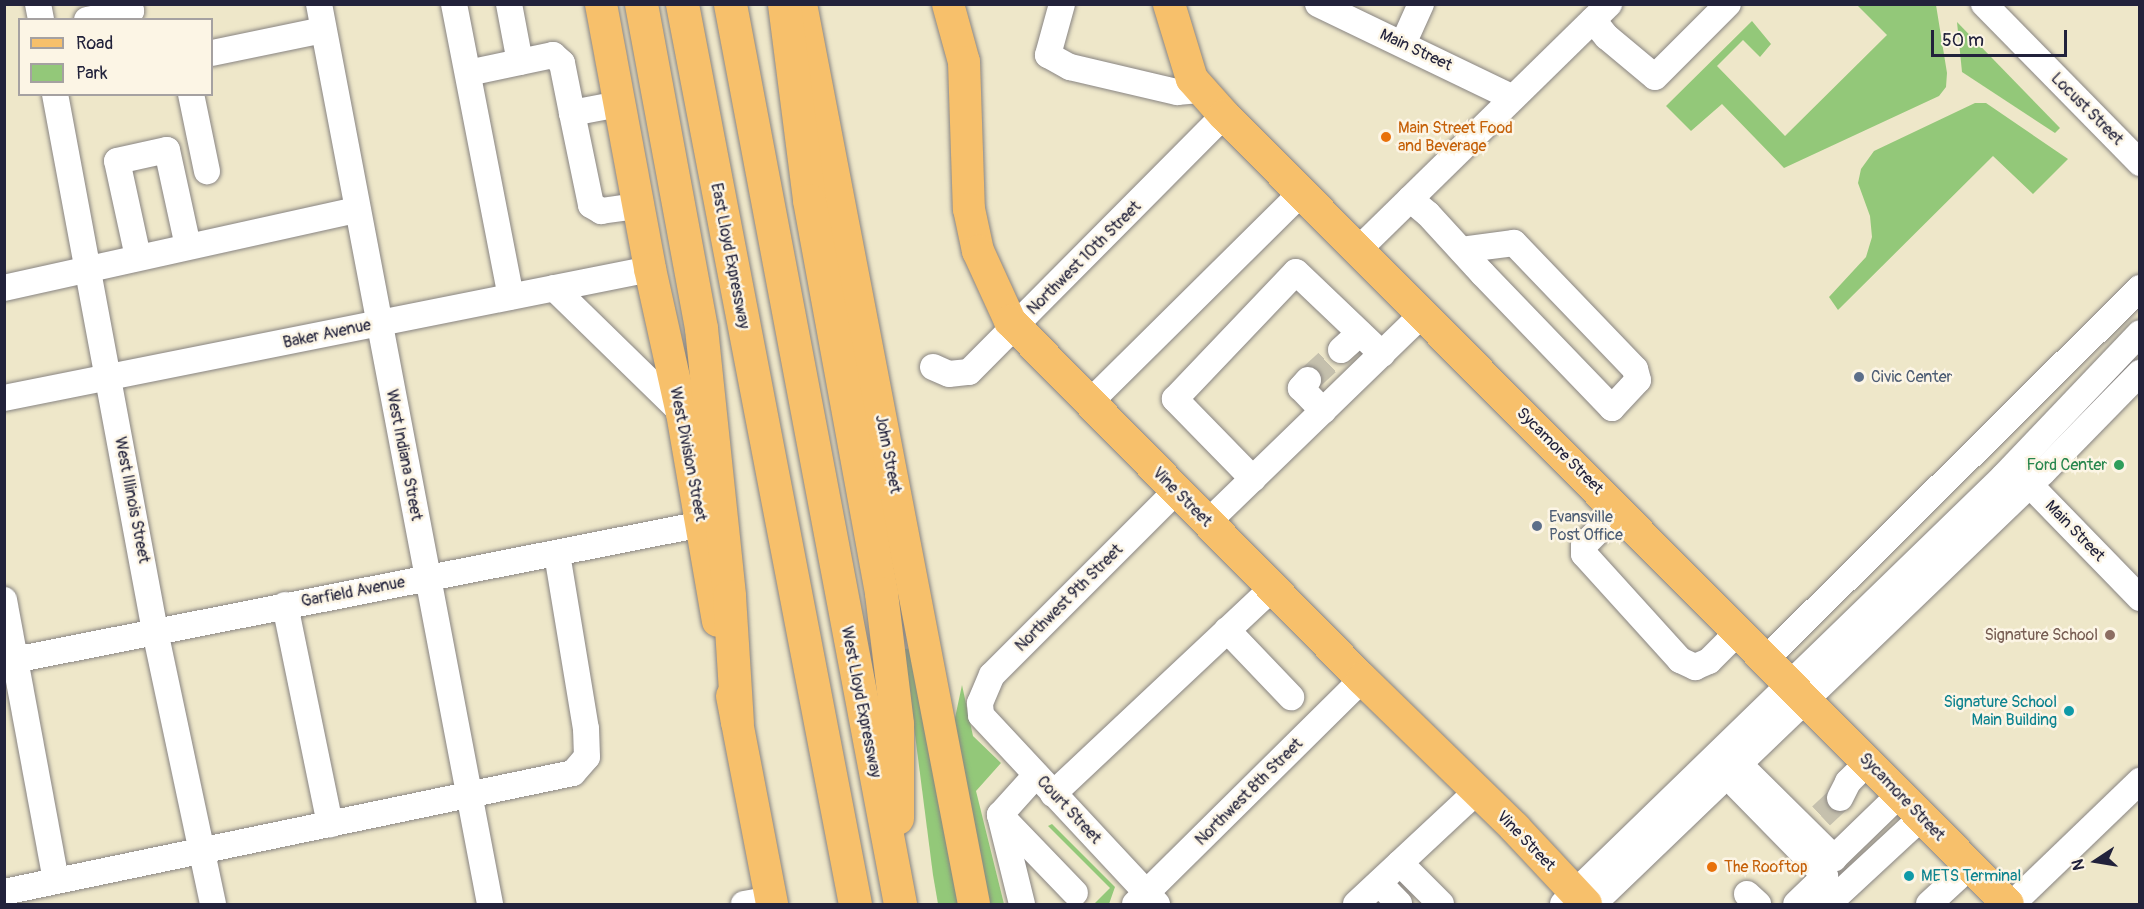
<!DOCTYPE html>
<html>
<head>
<meta charset="utf-8">
<style>
	body { margin:0 }
	#map { position:relative; width:2144px; height:909px; overflow:hidden; background:#eee7c9; font-family:Pangolin,sans-serif }
	div>[style] { position:absolute }
	.green>* { inset:0; background:#93c879 }
	.minor-tunnel>* { height:26px; margin-top:-13px; transform-origin:0; background:repeating-linear-gradient(90deg,#c5c0ad 0 26px,transparent 0 39px) }
	.roads { filter:drop-shadow(0 0 2px #888482) drop-shadow(0 0 2px #888482) }
	.minor>* { height:26px; margin:-13px; padding:0 13px; transform-origin:13px; border-radius:13px; background:#fff }
	.major>* { height:32px; margin:-16px; padding:0 16px; transform-origin:16px; border-radius:16px; background:#f7c06b }
	.highway>* { height:33px; margin:-16.5px; padding:0 16.5px; transform-origin:16.5px; border-radius:16.5px; background:#f7c06b }
	.dots>* { width:16px; height:16px; translate:-50% -50%; box-sizing:border-box; border:3px solid #fcf5e5; border-radius:50% }
	span { translate:-50% -50%; white-space:nowrap; text-align:center; line-height:1.15; -webkit-text-stroke:5px #fcf5e5; paint-order:stroke }
	.street-label { font-size:16px; color:#22223b }
	.food-label { font-size:16px; color:#c56008 }
	.left { translate:0 -50%; text-align:left }
	.service-label { font-size:16px; color:#4e5e75 }
	.leisure-label { font-size:16px; color:#27864d }
	.right { translate:-100% -50%; text-align:right }
	.education-label { font-size:16px; color:#785e54 }
	.culture-label { font-size:16px; color:#0d838f }
	.frame { position:absolute; inset:0; border:6px solid #22223b; pointer-events:none }
	.legend { position:absolute; left:18px; top:18px; width:195px; height:78px; box-sizing:border-box; background:#fcf5e5; border:2px solid #a5a1a1; margin:0; padding:8px 10px; list-style:none; font-size:18px; color:#22223b }
	.legend li { display:flex; align-items:center; gap:12px; height:30px }
	.legend b { width:30px; border:2px solid #a5a1a1 }
	.north { position:absolute; left:2066px; top:831px; width:60px; height:60px; -webkit-text-stroke:4px #fcf5e5; paint-order:stroke; rotate:258deg; font-size:16px; font-weight:700; line-height:24px; text-align:center; color:#22223b }
	.north::after { content:''; display:block; margin:auto; width:21px; height:27px; background:#22223b; clip-path:polygon(50% 0,100% 100%,50% 72%,0 100%) }
	.scale { position:absolute; left:1931px; top:30px; width:136px; height:27px; box-sizing:border-box; border:3px solid #22223b; border-top:0; padding-left:8px; font-size:18px; line-height:21px; white-space:nowrap; color:#22223b; -webkit-text-stroke:4px #fcf5e5; paint-order:stroke }
</style>
</head>
<body>
<div id="map">
	<div class="green">
		<i style="clip-path:polygon(1857px 5px,1936px 5px,1947px 73px,1946px 87px,1939px 96px,1784px 168px,1722px 104px,1691px 131px,1666px 106px,1752px 21px,1771px 44px,1760px 57px,1743px 40px,1717px 66px,1785px 136px,1887px 35px)"></i>
		<i style="clip-path:polygon(1957px 22px,2060px 128px,2055px 133px,1962px 72px)"></i>
		<i style="clip-path:polygon(1975px 103px,1986px 103px,2068px 159px,2033px 194px,1993px 156px,1838px 310px,1829px 297px,1866px 257px,1872px 237px,1870px 216px,1858px 183px,1861px 169px,1874px 151px)"></i>
		<i style="clip-path:polygon(914px 648px,963px 904px,938px 904px,933px 875px,904px 649px)"></i>
		<i style="clip-path:polygon(962px 685px,973px 736px,1001px 763px,976px 791px,1004px 904px,985px 904px,952px 732px)"></i>
		<i style="clip-path:polygon(1052px 824px,1115px 887px,1109px 904px,1094px 904px,1110px 888px,1048px 826px)"></i>
	</div>
	<div class="minor-tunnel">
		<i style="left:1308px;top:380px;width:45px;rotate:-42.3deg"></i>
		<i style="left:1821px;top:816px;width:26px;rotate:-43deg"></i>
	</div>
	<div class="roads">
		<div class="minor">
			<i style="left:38px;top:4px;width:16px;rotate:79deg"></i>
			<i style="left:319px;top:4px;width:916px;rotate:79.24deg"></i>
			<i style="left:454px;top:4px;width:298px;rotate:79deg"></i>
			<i style="left:509px;top:4px;width:59px;rotate:79.3deg"></i>
			<i style="left:1062px;top:4px;width:53px;rotate:105.4deg"></i>
			<i style="left:1048px;top:55px;width:25px;rotate:29deg"></i>
			<i style="left:1070px;top:67px;width:110px;rotate:13.2deg"></i>
			<i style="left:1177px;top:92px;width:25px;rotate:-5deg"></i>
			<i style="left:1318px;top:4px;width:216px;rotate:25.7deg"></i>
			<i style="left:1984px;top:4px;width:223px;rotate:45.5deg"></i>
			<i style="left:87px;top:20px;width:45px;rotate:-11.6deg"></i>
			<i style="left:131px;top:11px;width:7px;rotate:-106deg"></i>
			<i style="left:1593px;top:20px;width:22px;rotate:51deg"></i>
			<i style="left:1607px;top:37px;width:62px;rotate:39.8deg"></i>
			<i style="left:1655px;top:77px;width:103px;rotate:-45deg"></i>
			<i style="left:1403px;top:44px;width:44px;rotate:-65.8deg"></i>
			<i style="left:212px;top:53px;width:113px;rotate:-11.7deg"></i>
			<i style="left:468px;top:73px;width:87px;rotate:-12deg"></i>
			<i style="left:553px;top:55px;width:12px;rotate:42deg"></i>
			<i style="left:562px;top:63px;width:51px;rotate:78.7deg"></i>
			<i style="left:55px;top:94px;width:546px;rotate:79.45deg"></i>
			<i style="left:155px;top:631px;width:279px;rotate:78deg"></i>
			<i style="left:191px;top:94px;width:79px;rotate:78.3deg"></i>
			<i style="left:619px;top:104px;width:48px;rotate:169.2deg"></i>
			<i style="left:572px;top:113px;width:94px;rotate:78.3deg"></i>
			<i style="left:591px;top:205px;width:12px;rotate:31deg"></i>
			<i style="left:601px;top:211px;width:37px;rotate:-8deg"></i>
			<i style="left:1410px;top:199px;width:23px;rotate:40deg"></i>
			<i style="left:1428px;top:214px;width:81px;rotate:47.5deg"></i>
			<i style="left:1483px;top:274px;width:186px;rotate:46.1deg"></i>
			<i style="left:1612px;top:408px;width:38px;rotate:-47deg"></i>
			<i style="left:1638px;top:380px;width:11px;rotate:-105deg"></i>
			<i style="left:1635px;top:369px;width:175px;rotate:-133.8deg"></i>
			<i style="left:1514px;top:243px;width:53px;rotate:172.5deg"></i>
			<i style="left:1359px;top:249px;width:350px;rotate:-44.4deg"></i>
			<i style="left:138px;top:257px;width:98px;rotate:-102.3deg"></i>
			<i style="left:117px;top:161px;width:51px;rotate:-12.4deg"></i>
			<i style="left:167px;top:150px;width:98px;rotate:77.7deg"></i>
			<i style="left:4px;top:288px;width:362px;rotate:-12.5deg"></i>
			<i style="left:554px;top:288px;width:179px;rotate:44.3deg"></i>
			<i style="left:1341px;top:350px;width:25px;rotate:-42deg"></i>
			<i style="left:933px;top:367px;width:17px;rotate:24deg"></i>
			<i style="left:949px;top:374px;width:20px;rotate:-6deg"></i>
			<i style="left:969px;top:372px;width:362px;rotate:-45.2deg"></i>
			<i style="left:1308px;top:380px;width:11px;rotate:131deg"></i>
			<i style="left:1301px;top:388px;width:32px;rotate:46deg"></i>
			<i style="left:4px;top:398px;width:659px;rotate:-11.29deg"></i>
			<i style="left:1089px;top:403px;width:300px;rotate:-44.7deg"></i>
			<i style="left:1253px;top:479px;width:112px;rotate:-134.3deg"></i>
			<i style="left:1175px;top:399px;width:175px;rotate:-46.4deg"></i>
			<i style="left:1296px;top:272px;width:119px;rotate:43.6deg"></i>
			<i style="left:2012px;top:479px;width:18px;rotate:16deg"></i>
			<i style="left:2029px;top:484px;width:159px;rotate:45.8deg"></i>
			<i style="left:1618px;top:511px;width:48px;rotate:135deg"></i>
			<i style="left:1584px;top:545px;width:9px;rotate:90deg"></i>
			<i style="left:1584px;top:554px;width:143px;rotate:47.8deg"></i>
			<i style="left:1680px;top:660px;width:17px;rotate:25deg"></i>
			<i style="left:1695px;top:667px;width:15px;rotate:-23deg"></i>
			<i style="left:1709px;top:661px;width:41px;rotate:-45deg"></i>
			<i style="left:1207px;top:523px;width:301px;rotate:-44.1deg"></i>
			<i style="left:4px;top:600px;width:285px;rotate:79.5deg"></i>
			<i style="left:285px;top:605px;width:224px;rotate:78.4deg"></i>
			<i style="left:1227px;top:630px;width:93px;rotate:46.3deg"></i>
			<i style="left:1766px;top:659px;width:527px;rotate:-44.77deg"></i>
			<i style="left:4px;top:662px;width:712px;rotate:-11.18deg"></i>
			<i style="left:1739px;top:764px;width:134px;rotate:44.7deg"></i>
			<i style="left:1834px;top:858px;width:92px;rotate:-44.1deg"></i>
			<i style="left:1737px;top:786px;width:126px;rotate:45.6deg"></i>
			<i style="left:1825px;top:876px;width:40px;rotate:136deg"></i>
			<i style="left:1053px;top:794px;width:301px;rotate:-43.2deg"></i>
			<i style="left:1840px;top:798px;width:18px;rotate:-63deg"></i>
			<i style="left:1848px;top:782px;width:28px;rotate:-45deg"></i>
			<i style="left:1000px;top:815px;width:108px;rotate:46.1deg"></i>
			<i style="left:1400px;top:863px;width:58px;rotate:45deg"></i>
			<i style="left:1379px;top:883px;width:29px;rotate:46deg"></i>
			<i style="left:4px;top:892px;width:581px;rotate:-11.81deg"></i>
			<i style="left:573px;top:773px;width:21px;rotate:-49deg"></i>
			<i style="left:587px;top:757px;width:28px;rotate:-92deg"></i>
			<i style="left:586px;top:729px;width:178px;rotate:-99.4deg"></i>
			<i style="left:1747px;top:894px;width:15px;rotate:42deg"></i>
			<i style="left:744px;top:904px;width:27px;rotate:-10deg"></i>
			<i style="left:1022px;top:904px;width:92px;rotate:-103.9deg"></i>
			<i style="left:1000px;top:815px;width:54px;rotate:-48deg"></i>
			<i style="left:1135px;top:904px;width:320px;rotate:-44.7deg"></i>
			<i style="left:1157px;top:904px;width:258px;rotate:-133deg"></i>
			<i style="left:981px;top:715px;width:12px;rotate:-95deg"></i>
			<i style="left:980px;top:703px;width:30px;rotate:-67deg"></i>
			<i style="left:992px;top:675px;width:260px;rotate:-45deg"></i>
			<i style="left:1356px;top:904px;width:166px;rotate:-43deg"></i>
			<i style="left:1563px;top:904px;width:615px;rotate:-44.14deg"></i>
			<i style="left:2004px;top:476px;width:197px;rotate:-46.4deg"></i>
			<i style="left:1593px;top:904px;width:624px;rotate:-43.83deg"></i>
			<i style="left:2043px;top:472px;width:139px;rotate:-45.6deg"></i>
			<i style="left:1828px;top:904px;width:128px;rotate:-42.8deg"></i>
			<i style="left:1929px;top:904px;width:56px;rotate:-42.8deg"></i>
			<i style="left:2012px;top:904px;width:178px;rotate:-43.9deg"></i>
		</div>
		<div class="major">
			<i style="left:601px;top:4px;width:269px;rotate:79.5deg"></i>
			<i style="left:650px;top:269px;width:148px;rotate:77.5deg"></i>
			<i style="left:682px;top:413px;width:211px;rotate:80.2deg"></i>
			<i style="left:801px;top:4px;width:916px;rotate:79.12deg"></i>
			<i style="left:948px;top:4px;width:60px;rotate:74.6deg"></i>
			<i style="left:964px;top:62px;width:147px;rotate:88.1deg"></i>
			<i style="left:969px;top:209px;width:43px;rotate:77.9deg"></i>
			<i style="left:978px;top:251px;width:77px;rotate:65.4deg"></i>
			<i style="left:1010px;top:321px;width:502px;rotate:45.48deg"></i>
			<i style="left:1362px;top:679px;width:214px;rotate:44.2deg"></i>
			<i style="left:1515px;top:828px;width:104px;rotate:46.9deg"></i>
			<i style="left:1169px;top:4px;width:78px;rotate:73deg"></i>
			<i style="left:1192px;top:79px;width:48px;rotate:48.4deg"></i>
			<i style="left:1224px;top:115px;width:1112px;rotate:45.18deg"></i>
			<i style="left:732px;top:696px;width:212px;rotate:79.1deg"></i>
		</div>
		<div class="highway">
			<i style="left:641px;top:4px;width:330px;rotate:79.5deg"></i>
			<i style="left:701px;top:328px;width:269px;rotate:84deg"></i>
			<i style="left:729px;top:596px;width:126px;rotate:86.4deg"></i>
			<i style="left:682px;top:4px;width:916px;rotate:79.12deg"></i>
			<i style="left:730px;top:4px;width:916px;rotate:79.3deg"></i>
			<i style="left:784px;top:4px;width:198px;rotate:82.7deg"></i>
			<i style="left:809px;top:200px;width:400px;rotate:79.6deg"></i>
			<i style="left:881px;top:593px;width:132px;rotate:83deg"></i>
			<i style="left:897px;top:724px;width:94px;rotate:90deg"></i>
		</div>
	</div>
	<div class="dots">
		<i style="left:1386px;top:137px;background:#e8710a"></i>
		<i style="left:1859px;top:377px;background:#5c6f8a"></i>
		<i style="left:2119px;top:465px;background:#2e9e5b"></i>
		<i style="left:1537px;top:526px;background:#5c6f8a"></i>
		<i style="left:2110px;top:635px;background:#8d6e63"></i>
		<i style="left:2069px;top:711px;background:#0f9aa8"></i>
		<i style="left:1712px;top:867px;background:#e8710a"></i>
		<i style="left:1909px;top:876px;background:#0f9aa8"></i>
	</div>
	<div class="street-label">
		<span style="left:1416px;top:50px;rotate:25deg">Main Street</span>
		<span style="left:2087px;top:109px;rotate:45deg">Locust Street</span>
		<span style="left:730px;top:256px;rotate:79deg">East Lloyd Expressway</span>
		<span style="left:1084px;top:258px;rotate:-45deg">Northwest 10th Street</span>
		<span style="left:327px;top:334px;rotate:-12deg">Baker Avenue</span>
		<span style="left:1560px;top:451px;rotate:45deg">Sycamore Street</span>
		<span style="left:688px;top:454px;rotate:79deg">West Division Street</span>
		<span style="left:888px;top:454px;rotate:79deg">John Street</span>
		<span style="left:404px;top:455px;rotate:79deg">West Indiana Street</span>
		<span style="left:1182px;top:497px;rotate:45deg">Vine Street</span>
		<span style="left:132px;top:500px;rotate:79deg">West Illinois Street</span>
		<span style="left:2075px;top:531px;rotate:46deg">Main Street</span>
		<span style="left:353px;top:592px;rotate:-11deg">Garfield Avenue</span>
		<span style="left:1069px;top:598px;rotate:-45deg">Northwest 9th Street</span>
		<span style="left:861px;top:702px;rotate:79deg">West Lloyd Expressway</span>
		<span style="left:1249px;top:792px;rotate:-45deg">Northwest 8th Street</span>
		<span style="left:1902px;top:797px;rotate:46deg">Sycamore Street</span>
		<span style="left:1069px;top:810px;rotate:47deg">Court Street</span>
		<span style="left:1526px;top:841px;rotate:46deg">Vine Street</span>
	</div>
	<div class="food-label">
		<span class="left" style="left:1398px;top:137px">Main Street Food<br>and Beverage</span>
		<span class="left" style="left:1724px;top:867px">The Rooftop</span>
	</div>
	<div class="service-label">
		<span class="left" style="left:1871px;top:377px">Civic Center</span>
		<span class="left" style="left:1549px;top:526px">Evansville<br>Post Office</span>
	</div>
	<div class="leisure-label">
		<span class="right" style="left:2107px;top:465px">Ford Center</span>
	</div>
	<div class="education-label">
		<span class="right" style="left:2098px;top:635px">Signature School</span>
	</div>
	<div class="culture-label">
		<span class="right" style="left:2057px;top:711px">Signature School<br>Main Building</span>
		<span class="left" style="left:1921px;top:876px">METS Terminal</span>
	</div>
	<div class="frame"></div>
	<ul class="legend">
	<li><b style="height:8px;background:#f7c06b"></b>Road</li>
	<li><b style="height:16px;background:#93c879"></b>Park</li>
	</ul>
	<div class="north">N</div>
	<div class="scale">50 m</div>
</div>
</body>
</html>
